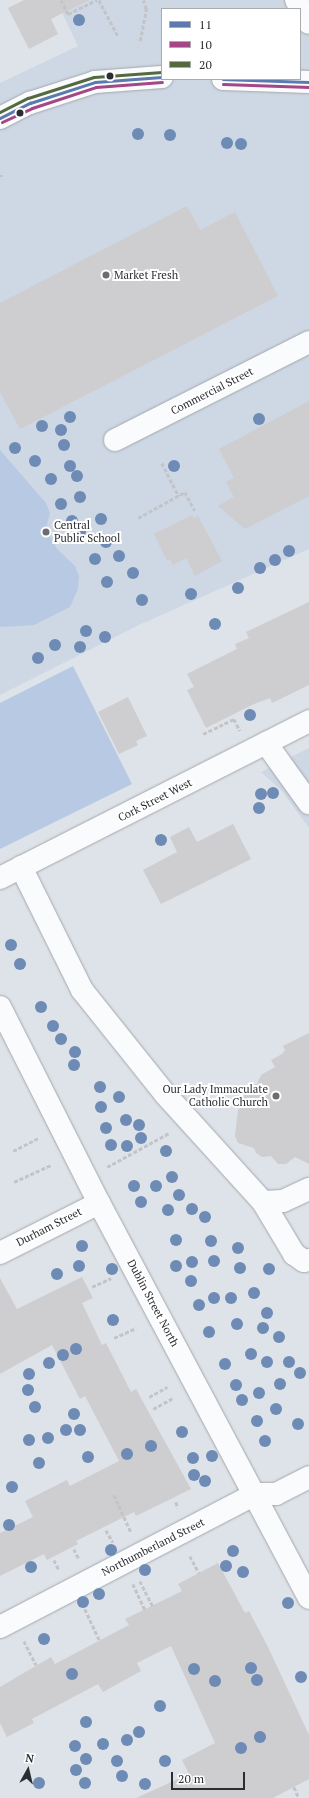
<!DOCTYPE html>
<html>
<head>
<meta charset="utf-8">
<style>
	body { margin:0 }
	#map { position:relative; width:309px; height:1798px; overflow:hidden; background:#dee3ea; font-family:"PT Serif",serif }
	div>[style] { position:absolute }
	.built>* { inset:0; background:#ced7e4 }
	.green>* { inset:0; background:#b8cae3 }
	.building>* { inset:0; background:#cecdcf }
	.path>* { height:2.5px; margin-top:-1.25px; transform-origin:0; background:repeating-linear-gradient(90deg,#c3c4c7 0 4px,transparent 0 6px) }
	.roads { filter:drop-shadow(0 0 1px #a4a7ac) drop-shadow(0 0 1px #a4a7ac) }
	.minor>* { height:22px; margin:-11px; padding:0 11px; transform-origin:11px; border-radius:11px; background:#fafbfc }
	.major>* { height:22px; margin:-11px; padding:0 11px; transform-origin:11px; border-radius:11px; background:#fafbfc }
	.bus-1>* { height:3px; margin:-1.5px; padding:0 1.5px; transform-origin:1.5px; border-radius:1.5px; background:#5c7aae }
	.bus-2>* { height:3px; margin:-1.5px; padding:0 1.5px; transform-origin:1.5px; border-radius:1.5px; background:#a54686 }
	.bus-3>* { height:3px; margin:-1.5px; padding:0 1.5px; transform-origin:1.5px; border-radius:1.5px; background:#556940 }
	.trees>* { width:12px; height:12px; margin:-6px; border-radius:50%; background:#6d8bb4 }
	.dots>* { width:11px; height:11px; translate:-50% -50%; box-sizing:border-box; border:2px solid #fff; border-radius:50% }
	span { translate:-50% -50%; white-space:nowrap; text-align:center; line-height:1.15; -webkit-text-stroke:4px #fff; paint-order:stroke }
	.poi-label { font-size:11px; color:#2a2d32 }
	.left { translate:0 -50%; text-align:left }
	.right { translate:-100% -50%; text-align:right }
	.street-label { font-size:11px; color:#2a2d32 }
	.legend { position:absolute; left:161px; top:8px; width:140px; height:72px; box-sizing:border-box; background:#fff; border:1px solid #aaabad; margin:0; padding:5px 7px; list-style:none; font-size:12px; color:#2a2d32 }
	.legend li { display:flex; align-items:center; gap:8px; height:20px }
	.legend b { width:20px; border:1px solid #aaabad }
	.north { position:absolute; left:8px; top:1750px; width:40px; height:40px; -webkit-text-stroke:3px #fff; paint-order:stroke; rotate:8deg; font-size:11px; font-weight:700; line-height:16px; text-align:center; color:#2a2d32 }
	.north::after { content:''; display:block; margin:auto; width:14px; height:18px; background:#2a2d32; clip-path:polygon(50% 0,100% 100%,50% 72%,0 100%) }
	.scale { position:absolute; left:171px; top:1772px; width:74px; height:18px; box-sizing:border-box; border:2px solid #2a2d32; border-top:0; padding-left:5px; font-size:12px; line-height:14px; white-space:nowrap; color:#2a2d32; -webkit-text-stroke:3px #fff; paint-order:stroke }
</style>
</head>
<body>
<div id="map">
	<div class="built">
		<i style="clip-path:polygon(evenodd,56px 0,309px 0,309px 549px,139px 625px,0 695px,0 83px,78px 46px,56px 0,162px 9px,300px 9px,300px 79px,162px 79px,162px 9px)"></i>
		<i style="clip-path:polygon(309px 748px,309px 828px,282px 791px,261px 772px)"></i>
	</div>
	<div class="green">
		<i style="clip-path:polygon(0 450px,46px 503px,50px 513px,47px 524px,48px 532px,57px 549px,75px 566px,79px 576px,78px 589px,70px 607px,34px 625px,0 627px)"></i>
		<i style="clip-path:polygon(73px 666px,132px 784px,0 849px,0 703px)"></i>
	</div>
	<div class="building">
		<i style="clip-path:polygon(24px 0,89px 0,51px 19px,58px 34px,29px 49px,8px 8px)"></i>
		<i style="clip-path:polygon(187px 206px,200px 230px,235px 212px,278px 296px,20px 429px,0 392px,0 303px)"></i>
		<i style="clip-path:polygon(309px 401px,309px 496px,245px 529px,218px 506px,234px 497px,226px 482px,234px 478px,219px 449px)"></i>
		<i style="clip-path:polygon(192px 515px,194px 518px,198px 516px,222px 561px,195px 576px,186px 558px,173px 565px,170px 559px,167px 561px,154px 534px)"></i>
		<i style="clip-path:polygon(309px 602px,309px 685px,272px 703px,270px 698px,254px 704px,206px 728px,187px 690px,194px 687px,187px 674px,237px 649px,235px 644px,249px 638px,246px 632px)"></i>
		<i style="clip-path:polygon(128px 697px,147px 736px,136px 741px,138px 745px,119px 754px,98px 712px)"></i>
		<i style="clip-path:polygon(233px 824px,251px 859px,161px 904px,143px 870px,177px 852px,170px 837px,189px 827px,197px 842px)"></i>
		<i style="clip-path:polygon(309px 1033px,309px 1164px,295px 1157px,286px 1164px,278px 1164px,271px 1156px,262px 1157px,256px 1153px,254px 1148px,238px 1143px,235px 1136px,238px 1110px,245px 1103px,241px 1088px,257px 1084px,261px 1075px,275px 1067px,271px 1060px,282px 1054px,285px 1050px,283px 1046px)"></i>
		<i style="clip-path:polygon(82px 1277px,93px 1298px,82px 1303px,102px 1345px,106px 1343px,131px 1392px,136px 1389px,191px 1489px,136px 1516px,134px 1512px,76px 1541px,78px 1544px,47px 1560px,44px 1554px,0 1576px,0 1533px,33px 1517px,25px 1501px,67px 1480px,70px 1486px,119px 1461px,85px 1396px,80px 1399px,52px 1345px,0 1374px,0 1278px,17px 1309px)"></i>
		<i style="clip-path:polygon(218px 1563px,245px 1613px,249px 1611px,268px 1647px,309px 1735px,309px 1779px,273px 1798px,136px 1798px,189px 1774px,182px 1760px,215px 1743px,171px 1646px,137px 1663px,141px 1671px,103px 1692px,98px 1684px,32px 1719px,34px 1723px,7px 1737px,0 1723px,0 1687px,51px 1657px,55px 1664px,129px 1625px,125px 1619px,182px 1591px,178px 1584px)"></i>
	</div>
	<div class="path">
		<i style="left:61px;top:0;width:16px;rotate:63deg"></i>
		<i style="left:68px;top:14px;width:32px;rotate:-26deg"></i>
		<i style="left:99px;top:0;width:41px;rotate:62.2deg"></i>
		<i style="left:140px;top:41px;width:33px;rotate:-79deg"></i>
		<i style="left:146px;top:9px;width:9px;rotate:-108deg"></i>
		<i style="left:0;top:176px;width:3px"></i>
		<i style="left:162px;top:463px;width:37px;rotate:63deg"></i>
		<i style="left:138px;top:518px;width:54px;rotate:-29deg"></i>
		<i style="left:185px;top:492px;width:21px;rotate:62deg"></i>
		<i style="left:203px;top:734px;width:34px;rotate:-26deg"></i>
		<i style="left:234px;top:719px;width:13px;rotate:63deg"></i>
		<i style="left:13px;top:1151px;width:28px;rotate:-27deg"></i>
		<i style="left:107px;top:1167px;width:71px;rotate:-28.7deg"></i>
		<i style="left:14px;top:1182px;width:41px;rotate:-24.7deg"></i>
		<i style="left:92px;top:1287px;width:21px;rotate:-25deg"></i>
		<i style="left:114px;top:1338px;width:24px;rotate:-24deg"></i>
		<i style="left:149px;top:1397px;width:21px;rotate:-29deg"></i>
		<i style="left:153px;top:1409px;width:23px;rotate:-29deg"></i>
		<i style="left:114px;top:1495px;width:41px;rotate:65.3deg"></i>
		<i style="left:176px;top:1502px;width:6px;rotate:72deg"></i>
		<i style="left:106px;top:1530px;width:14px;rotate:60deg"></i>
		<i style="left:74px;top:1549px;width:11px;rotate:63deg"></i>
		<i style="left:190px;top:1556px;width:19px;rotate:62deg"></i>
		<i style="left:54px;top:1560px;width:11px;rotate:63deg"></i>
		<i style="left:140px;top:1581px;width:28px;rotate:63deg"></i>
		<i style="left:133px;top:1584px;width:29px;rotate:65deg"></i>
		<i style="left:85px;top:1609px;width:35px;rotate:65deg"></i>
		<i style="left:24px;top:1641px;width:27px;rotate:63deg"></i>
		<i style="left:294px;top:1787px;width:12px;rotate:66deg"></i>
	</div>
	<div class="roads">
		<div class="minor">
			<i style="left:115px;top:440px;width:217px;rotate:-26.8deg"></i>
			<i style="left:266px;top:743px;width:74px;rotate:54.4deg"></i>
			<i style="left:21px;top:867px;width:137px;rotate:63.6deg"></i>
			<i style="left:82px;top:990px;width:133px;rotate:51.4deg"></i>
			<i style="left:165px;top:1094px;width:146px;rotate:47.8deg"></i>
			<i style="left:263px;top:1202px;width:61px;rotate:59.2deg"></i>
			<i style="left:294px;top:1254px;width:12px;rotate:35deg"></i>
			<i style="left:304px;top:1261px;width:5px;rotate:-11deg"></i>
			<i style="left:0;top:878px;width:347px;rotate:-26.9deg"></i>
			<i style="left:0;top:1007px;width:220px;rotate:63.2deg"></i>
			<i style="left:99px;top:1203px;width:447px;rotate:62deg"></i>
			<i style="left:263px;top:1202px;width:20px;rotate:-3deg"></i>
			<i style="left:283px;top:1201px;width:29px;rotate:-25deg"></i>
			<i style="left:0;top:1253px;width:111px;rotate:-26.8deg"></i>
			<i style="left:0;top:1627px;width:288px;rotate:-27.5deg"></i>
			<i style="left:255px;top:1494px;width:21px"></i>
			<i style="left:276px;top:1494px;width:37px;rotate:-27deg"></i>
		</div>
		<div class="major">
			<i style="left:296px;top:0;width:26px;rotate:61deg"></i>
			<i style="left:223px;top:79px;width:86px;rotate:2deg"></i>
			<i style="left:0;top:118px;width:34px;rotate:-27deg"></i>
			<i style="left:30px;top:103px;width:68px;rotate:-17.9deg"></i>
			<i style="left:95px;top:82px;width:67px;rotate:-4.3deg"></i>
		</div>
	</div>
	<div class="bus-1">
		<i style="left:223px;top:79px;width:86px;rotate:2deg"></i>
		<i style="left:0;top:118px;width:34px;rotate:-27deg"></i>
		<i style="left:30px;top:103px;width:68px;rotate:-17.9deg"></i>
		<i style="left:95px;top:82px;width:67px;rotate:-4.3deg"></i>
	</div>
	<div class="bus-2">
		<i style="left:223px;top:84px;width:86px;rotate:2deg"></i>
		<i style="left:2px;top:122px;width:33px;rotate:-25deg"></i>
		<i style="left:32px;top:108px;width:67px;rotate:-18.2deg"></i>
		<i style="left:96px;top:87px;width:66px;rotate:-4.3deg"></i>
	</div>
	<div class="bus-3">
		<i style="left:0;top:112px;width:31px;rotate:-27deg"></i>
		<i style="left:28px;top:98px;width:69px;rotate:-17.7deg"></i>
		<i style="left:94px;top:77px;width:68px;rotate:-4.2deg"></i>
	</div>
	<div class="trees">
		<i style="left:79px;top:20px"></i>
		<i style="left:138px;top:134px"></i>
		<i style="left:170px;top:135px"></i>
		<i style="left:227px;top:143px"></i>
		<i style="left:241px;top:144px"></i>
		<i style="left:70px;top:417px"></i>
		<i style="left:259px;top:419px"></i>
		<i style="left:42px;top:426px"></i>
		<i style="left:61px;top:430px"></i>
		<i style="left:64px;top:445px"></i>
		<i style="left:15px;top:448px"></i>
		<i style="left:35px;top:461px"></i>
		<i style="left:70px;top:466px"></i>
		<i style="left:174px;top:466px"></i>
		<i style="left:77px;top:476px"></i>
		<i style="left:51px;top:479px"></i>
		<i style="left:80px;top:497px"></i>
		<i style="left:61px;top:504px"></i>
		<i style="left:101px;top:519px"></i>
		<i style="left:72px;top:521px"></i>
		<i style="left:80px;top:532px"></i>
		<i style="left:106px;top:542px"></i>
		<i style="left:289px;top:551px"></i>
		<i style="left:119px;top:556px"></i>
		<i style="left:95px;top:559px"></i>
		<i style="left:275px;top:560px"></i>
		<i style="left:260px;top:568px"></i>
		<i style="left:133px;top:573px"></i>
		<i style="left:107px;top:582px"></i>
		<i style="left:238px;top:588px"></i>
		<i style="left:191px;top:594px"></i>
		<i style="left:142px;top:600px"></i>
		<i style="left:215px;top:624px"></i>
		<i style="left:86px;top:631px"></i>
		<i style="left:105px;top:637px"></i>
		<i style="left:55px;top:645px"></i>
		<i style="left:80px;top:647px"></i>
		<i style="left:38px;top:658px"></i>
		<i style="left:250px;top:715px"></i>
		<i style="left:273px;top:793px"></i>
		<i style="left:261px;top:794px"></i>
		<i style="left:259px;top:808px"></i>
		<i style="left:161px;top:840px"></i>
		<i style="left:11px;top:945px"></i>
		<i style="left:20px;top:964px"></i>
		<i style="left:41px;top:1007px"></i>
		<i style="left:53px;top:1026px"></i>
		<i style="left:61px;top:1039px"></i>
		<i style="left:75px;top:1052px"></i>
		<i style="left:74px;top:1065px"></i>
		<i style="left:100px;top:1087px"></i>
		<i style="left:119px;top:1097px"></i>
		<i style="left:101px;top:1107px"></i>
		<i style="left:126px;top:1120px"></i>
		<i style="left:139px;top:1125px"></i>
		<i style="left:106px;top:1128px"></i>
		<i style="left:141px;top:1138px"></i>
		<i style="left:111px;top:1145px"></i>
		<i style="left:127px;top:1146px"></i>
		<i style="left:166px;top:1151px"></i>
		<i style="left:172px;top:1177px"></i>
		<i style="left:134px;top:1186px"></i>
		<i style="left:156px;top:1186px"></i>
		<i style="left:179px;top:1195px"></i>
		<i style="left:141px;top:1202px"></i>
		<i style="left:192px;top:1209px"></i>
		<i style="left:168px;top:1210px"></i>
		<i style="left:205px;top:1217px"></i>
		<i style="left:176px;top:1240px"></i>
		<i style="left:211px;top:1241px"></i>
		<i style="left:82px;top:1246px"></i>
		<i style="left:238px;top:1248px"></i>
		<i style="left:214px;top:1261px"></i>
		<i style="left:192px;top:1262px"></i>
		<i style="left:79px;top:1266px"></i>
		<i style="left:176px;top:1266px"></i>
		<i style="left:240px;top:1268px"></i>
		<i style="left:112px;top:1269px"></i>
		<i style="left:269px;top:1269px"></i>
		<i style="left:57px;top:1274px"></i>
		<i style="left:191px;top:1281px"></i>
		<i style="left:254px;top:1293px"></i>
		<i style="left:214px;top:1298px"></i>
		<i style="left:231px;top:1298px"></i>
		<i style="left:199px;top:1305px"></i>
		<i style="left:267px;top:1313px"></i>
		<i style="left:113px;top:1320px"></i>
		<i style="left:237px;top:1324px"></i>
		<i style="left:263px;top:1328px"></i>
		<i style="left:209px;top:1332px"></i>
		<i style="left:279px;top:1337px"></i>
		<i style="left:76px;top:1349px"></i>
		<i style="left:251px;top:1354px"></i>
		<i style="left:63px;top:1355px"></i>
		<i style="left:267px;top:1362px"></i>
		<i style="left:289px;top:1362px"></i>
		<i style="left:49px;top:1363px"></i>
		<i style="left:225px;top:1364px"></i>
		<i style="left:300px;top:1373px"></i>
		<i style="left:29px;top:1374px"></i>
		<i style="left:280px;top:1384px"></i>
		<i style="left:236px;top:1385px"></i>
		<i style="left:28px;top:1390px"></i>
		<i style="left:259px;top:1393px"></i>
		<i style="left:242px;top:1400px"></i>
		<i style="left:35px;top:1407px"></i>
		<i style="left:276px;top:1409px"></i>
		<i style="left:74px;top:1414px"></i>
		<i style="left:257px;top:1421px"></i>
		<i style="left:298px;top:1424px"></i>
		<i style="left:66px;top:1430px"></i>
		<i style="left:80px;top:1430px"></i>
		<i style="left:182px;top:1432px"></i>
		<i style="left:48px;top:1438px"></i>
		<i style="left:29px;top:1440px"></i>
		<i style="left:265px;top:1441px"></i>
		<i style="left:151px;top:1446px"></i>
		<i style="left:127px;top:1454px"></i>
		<i style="left:212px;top:1456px"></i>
		<i style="left:88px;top:1457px"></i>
		<i style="left:193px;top:1458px"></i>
		<i style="left:39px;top:1463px"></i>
		<i style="left:194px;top:1475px"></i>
		<i style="left:205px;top:1481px"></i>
		<i style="left:12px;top:1487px"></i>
		<i style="left:9px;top:1525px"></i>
		<i style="left:111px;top:1550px"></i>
		<i style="left:233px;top:1551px"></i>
		<i style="left:226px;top:1566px"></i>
		<i style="left:31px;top:1567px"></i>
		<i style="left:145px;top:1570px"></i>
		<i style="left:243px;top:1572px"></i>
		<i style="left:99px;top:1594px"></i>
		<i style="left:83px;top:1602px"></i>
		<i style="left:288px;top:1603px"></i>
		<i style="left:44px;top:1639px"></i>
		<i style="left:251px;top:1668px"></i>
		<i style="left:194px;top:1669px"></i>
		<i style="left:72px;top:1674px"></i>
		<i style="left:301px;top:1677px"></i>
		<i style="left:257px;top:1680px"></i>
		<i style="left:215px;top:1681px"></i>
		<i style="left:160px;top:1706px"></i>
		<i style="left:86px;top:1722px"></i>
		<i style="left:139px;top:1732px"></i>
		<i style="left:260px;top:1737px"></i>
		<i style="left:127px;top:1740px"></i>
		<i style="left:103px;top:1744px"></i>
		<i style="left:75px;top:1746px"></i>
		<i style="left:241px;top:1748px"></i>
		<i style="left:86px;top:1759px"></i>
		<i style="left:117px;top:1761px"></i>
		<i style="left:165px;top:1761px"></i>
		<i style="left:76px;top:1770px"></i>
		<i style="left:122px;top:1776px"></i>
		<i style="left:39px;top:1783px"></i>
		<i style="left:85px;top:1783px"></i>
		<i style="left:145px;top:1784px"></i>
	</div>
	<div class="dots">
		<i style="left:110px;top:76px;background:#2a2d32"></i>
		<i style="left:20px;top:113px;background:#2a2d32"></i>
		<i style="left:106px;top:275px;background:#696d72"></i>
		<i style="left:46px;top:532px;background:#696d72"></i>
		<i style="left:276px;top:1096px;background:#696d72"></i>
	</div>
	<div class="poi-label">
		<span class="left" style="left:114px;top:275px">Market Fresh</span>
		<span class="left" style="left:54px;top:532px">Central<br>Public School</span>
		<span class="right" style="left:268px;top:1096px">Our Lady Immaculate<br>Catholic Church</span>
	</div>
	<div class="street-label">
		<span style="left:212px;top:391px;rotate:-27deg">Commercial Street</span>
		<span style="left:155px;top:800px;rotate:-27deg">Cork Street West</span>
		<span style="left:49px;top:1227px;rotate:-27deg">Durham Street</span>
		<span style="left:153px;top:1303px;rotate:62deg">Dublin Street North</span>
		<span style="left:153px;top:1547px;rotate:-27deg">Northumberland Street</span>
	</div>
	<ul class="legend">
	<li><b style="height:5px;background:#5c7aae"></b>11</li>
	<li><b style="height:5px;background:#a54686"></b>10</li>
	<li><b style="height:5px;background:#556940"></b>20</li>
	</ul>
	<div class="north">N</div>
	<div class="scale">20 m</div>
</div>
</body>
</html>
